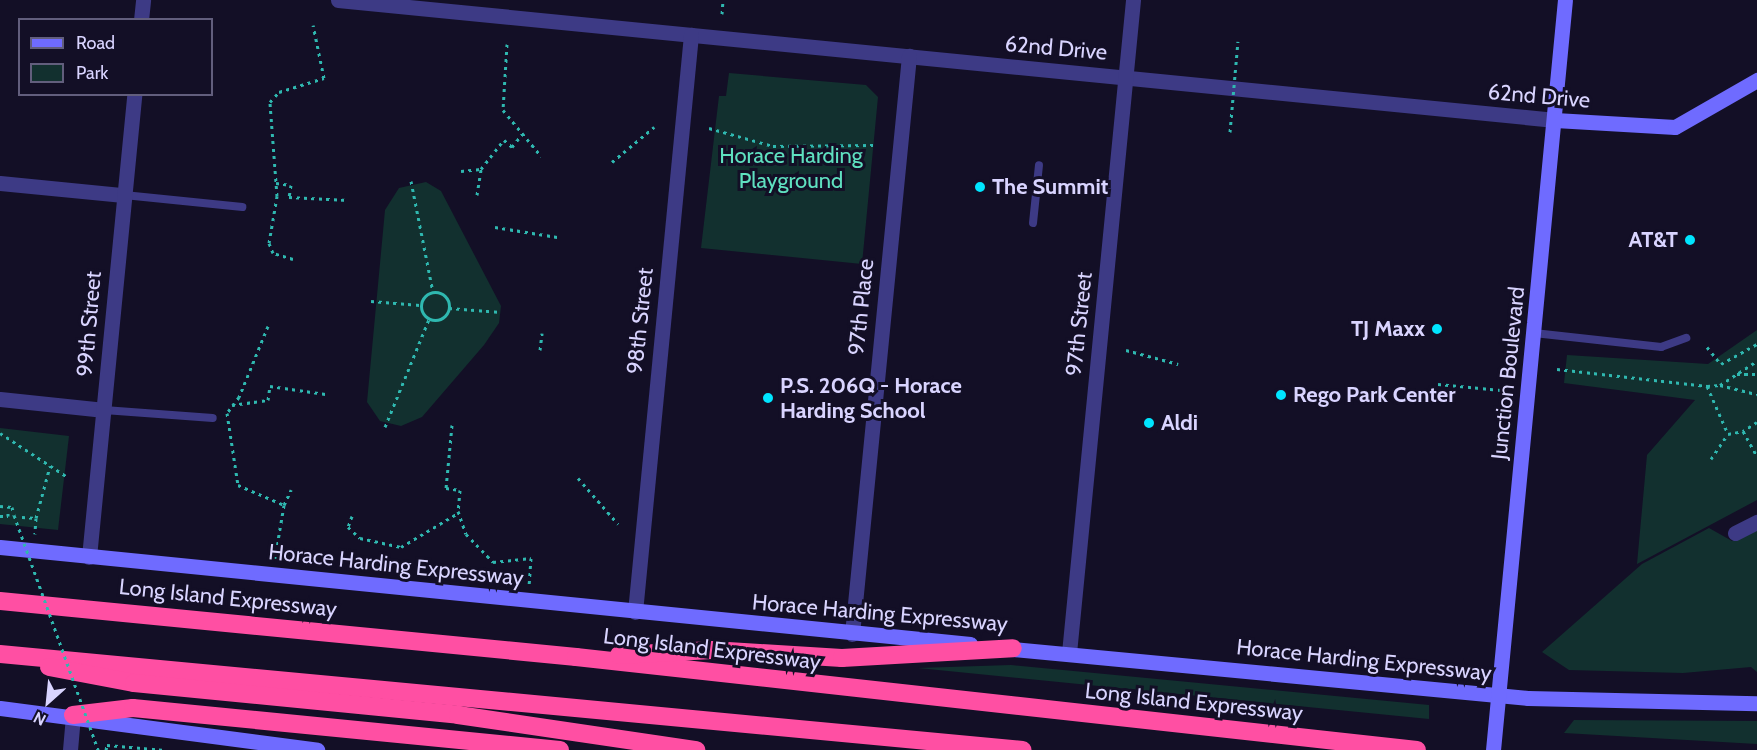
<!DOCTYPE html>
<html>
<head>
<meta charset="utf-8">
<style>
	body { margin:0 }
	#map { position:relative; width:1757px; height:750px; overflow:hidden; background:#130f26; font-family:Cabin,sans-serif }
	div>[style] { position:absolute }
	.green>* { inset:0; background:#12302f }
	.path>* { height:3px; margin-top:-1.5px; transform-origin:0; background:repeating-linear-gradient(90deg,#2fb8b0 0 3px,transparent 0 7.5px) }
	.path>.ring { margin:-1.5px; padding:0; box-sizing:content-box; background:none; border:3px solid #2fb8b0; border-radius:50% }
	.lane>* { height:8px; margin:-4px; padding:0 4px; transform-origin:4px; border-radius:4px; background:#3d3a85 }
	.street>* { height:15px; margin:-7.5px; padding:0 7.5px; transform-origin:7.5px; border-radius:7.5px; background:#3d3a85 }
	.secondary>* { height:15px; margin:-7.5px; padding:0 7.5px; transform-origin:7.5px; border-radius:7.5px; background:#6f6bff }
	.highway>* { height:18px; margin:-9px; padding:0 9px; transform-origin:9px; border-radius:9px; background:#ff4fa3 }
	.path-bridge>* { height:3px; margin-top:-1.5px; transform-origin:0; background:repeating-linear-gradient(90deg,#2fb8b0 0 3px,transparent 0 7.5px) }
	.dots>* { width:16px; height:16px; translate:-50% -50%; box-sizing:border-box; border:3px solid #130f26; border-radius:50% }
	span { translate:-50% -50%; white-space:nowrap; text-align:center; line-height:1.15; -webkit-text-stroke:6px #130f26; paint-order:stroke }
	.street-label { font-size:22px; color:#d9d4ff }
	.park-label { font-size:22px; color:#5fe0c0 }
	.poi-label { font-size:22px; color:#d9d4ff; font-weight:700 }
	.left { translate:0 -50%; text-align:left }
	.right { translate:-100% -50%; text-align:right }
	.legend { position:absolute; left:18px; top:18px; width:195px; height:78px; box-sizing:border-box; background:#130f26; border:2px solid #625e7d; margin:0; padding:8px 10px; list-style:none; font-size:18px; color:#d9d4ff }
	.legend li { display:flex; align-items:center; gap:12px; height:30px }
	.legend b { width:30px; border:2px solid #625e7d }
	.north { position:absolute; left:18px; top:672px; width:60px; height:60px; -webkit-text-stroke:4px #130f26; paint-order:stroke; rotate:207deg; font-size:16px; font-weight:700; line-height:24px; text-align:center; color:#d9d4ff }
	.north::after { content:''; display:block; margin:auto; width:21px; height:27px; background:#d9d4ff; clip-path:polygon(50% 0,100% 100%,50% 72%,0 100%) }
</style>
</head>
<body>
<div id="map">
	<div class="green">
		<i style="clip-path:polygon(729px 73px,866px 85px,878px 97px,862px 264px,701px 248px,719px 96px,726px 96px)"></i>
		<i style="clip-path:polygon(426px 182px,441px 191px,501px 306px,499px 323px,484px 345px,422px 417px,401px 426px,380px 421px,367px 402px,385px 210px,399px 188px)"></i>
		<i style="clip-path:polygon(1757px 330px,1757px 500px,1637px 564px,1647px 455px,1695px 400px,1564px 383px,1567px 355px,1708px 364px)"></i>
		<i style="clip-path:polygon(0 428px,69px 436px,58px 530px,0 524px)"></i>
		<i style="clip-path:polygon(1709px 528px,1732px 541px,1757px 528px,1757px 672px,1751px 667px,1683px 673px,1569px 670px,1542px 652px,1642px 564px)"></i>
		<i style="clip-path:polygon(1011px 665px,1429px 705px,1429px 719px,918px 668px)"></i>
		<i style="clip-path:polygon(1574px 720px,1757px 721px,1757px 744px,1564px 733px)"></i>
	</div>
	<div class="path">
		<i style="left:722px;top:14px;width:14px;rotate:-86deg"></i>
		<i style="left:507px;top:44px;width:66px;rotate:93.5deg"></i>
		<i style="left:503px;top:110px;width:60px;rotate:50.4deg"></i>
		<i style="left:709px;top:128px;width:66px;rotate:15.7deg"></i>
		<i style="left:773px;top:146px;width:100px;rotate:-0.6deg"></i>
		<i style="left:612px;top:162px;width:55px;rotate:-39.8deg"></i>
		<i style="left:461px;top:171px;width:20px;rotate:-6deg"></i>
		<i style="left:411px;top:181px;width:113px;rotate:78.8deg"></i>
		<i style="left:276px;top:183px;width:15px;rotate:8deg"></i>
		<i style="left:291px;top:185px;width:12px;rotate:99deg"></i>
		<i style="left:289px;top:197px;width:59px;rotate:2.9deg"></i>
		<i style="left:477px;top:195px;width:26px;rotate:-81deg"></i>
		<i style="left:481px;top:169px;width:37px;rotate:-52deg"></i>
		<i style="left:504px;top:140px;width:11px;rotate:41deg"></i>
		<i style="left:512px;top:147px;width:16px;rotate:-52deg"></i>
		<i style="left:495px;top:227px;width:63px;rotate:9.2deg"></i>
		<i style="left:293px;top:259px;width:21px;rotate:-163deg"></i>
		<i style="left:273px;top:253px;width:11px;rotate:-112deg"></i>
		<i style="left:269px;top:243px;width:48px;rotate:-80.3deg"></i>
		<i style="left:277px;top:196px;width:94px;rotate:-94.3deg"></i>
		<i style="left:270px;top:102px;width:13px;rotate:-48deg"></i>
		<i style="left:279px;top:92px;width:47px;rotate:-17.3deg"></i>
		<i style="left:324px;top:78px;width:54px;rotate:-101.7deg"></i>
		<i class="ring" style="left:421px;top:292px;width:25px;height:25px"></i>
		<i style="left:371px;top:301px;width:49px;rotate:4.7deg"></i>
		<i style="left:449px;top:308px;width:52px;rotate:4.4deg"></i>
		<i style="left:268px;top:326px;width:77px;rotate:112.2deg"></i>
		<i style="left:239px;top:397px;width:20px;rotate:127deg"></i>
		<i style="left:227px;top:413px;width:73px;rotate:81.3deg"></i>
		<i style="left:238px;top:485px;width:50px;rotate:23.5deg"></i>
		<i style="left:284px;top:505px;width:54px;rotate:99.6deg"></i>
		<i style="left:1707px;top:347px;width:22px;rotate:51deg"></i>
		<i style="left:1721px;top:364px;width:41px;rotate:-29.1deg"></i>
		<i style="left:540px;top:350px;width:17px;rotate:-83deg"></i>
		<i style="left:1126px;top:350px;width:54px;rotate:15.1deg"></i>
		<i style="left:1557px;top:369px;width:151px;rotate:6.5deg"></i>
		<i style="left:1707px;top:386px;width:13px;rotate:-4deg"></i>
		<i style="left:1720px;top:385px;width:44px;rotate:-33deg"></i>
		<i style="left:1737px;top:374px;width:20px"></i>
		<i style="left:1438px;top:384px;width:63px;rotate:5.4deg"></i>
		<i style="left:1720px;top:385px;width:38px;rotate:14deg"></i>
		<i style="left:1707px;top:386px;width:52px;rotate:66.4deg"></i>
		<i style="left:232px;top:405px;width:36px;rotate:-8deg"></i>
		<i style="left:268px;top:400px;width:14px;rotate:-82deg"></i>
		<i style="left:270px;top:386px;width:56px;rotate:8.3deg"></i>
		<i style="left:1757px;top:422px;width:17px;rotate:147deg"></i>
		<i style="left:1743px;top:431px;width:29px;rotate:61deg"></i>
		<i style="left:452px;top:425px;width:63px;rotate:95.4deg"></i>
		<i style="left:446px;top:488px;width:14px;rotate:8deg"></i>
		<i style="left:460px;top:490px;width:21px;rotate:95deg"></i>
		<i style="left:458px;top:511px;width:24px;rotate:71deg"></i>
		<i style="left:466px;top:534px;width:39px;rotate:46deg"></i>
		<i style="left:493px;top:562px;width:38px;rotate:-6deg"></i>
		<i style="left:531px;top:558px;width:26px;rotate:94deg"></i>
		<i style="left:385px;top:427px;width:117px;rotate:-67.8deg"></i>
		<i style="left:0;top:433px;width:82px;rotate:33.1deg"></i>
		<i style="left:1711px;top:459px;width:30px;rotate:-56deg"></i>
		<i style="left:1728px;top:434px;width:15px;rotate:-11deg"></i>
		<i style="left:578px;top:478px;width:61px;rotate:49deg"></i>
		<i style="left:284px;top:505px;width:17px;rotate:-65deg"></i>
		<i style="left:0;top:506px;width:12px;rotate:5deg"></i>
		<i style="left:12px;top:507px;width:8px;rotate:76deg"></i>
		<i style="left:0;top:516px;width:8px"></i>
		<i style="left:352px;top:516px;width:12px;rotate:110deg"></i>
		<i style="left:348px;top:527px;width:16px;rotate:43deg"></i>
		<i style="left:360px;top:538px;width:42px;rotate:12.4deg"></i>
		<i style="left:401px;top:547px;width:66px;rotate:-30.8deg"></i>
		<i style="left:22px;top:517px;width:14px;rotate:4deg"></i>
		<i style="left:36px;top:518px;width:16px;rotate:94deg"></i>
		<i style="left:36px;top:518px;width:54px;rotate:-74.9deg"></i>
		<i style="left:107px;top:745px;width:58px;rotate:4.9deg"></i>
	</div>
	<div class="lane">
		<i style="left:124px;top:195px;width:119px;rotate:5.8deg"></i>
		<i style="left:1033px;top:223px;width:58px;rotate:-84.1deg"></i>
		<i style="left:1534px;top:333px;width:128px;rotate:6.3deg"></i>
		<i style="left:1661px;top:347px;width:27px;rotate:-20deg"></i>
		<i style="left:104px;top:410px;width:109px;rotate:4.2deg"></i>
	</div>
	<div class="street">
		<i style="left:338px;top:0;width:1223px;rotate:5.63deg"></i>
		<i style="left:141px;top:20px;width:20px;rotate:-84deg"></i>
		<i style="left:0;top:183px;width:124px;rotate:5.6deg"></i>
		<i style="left:0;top:399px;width:105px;rotate:6deg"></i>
		<i style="left:1735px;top:533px;width:25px;rotate:-27deg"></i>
		<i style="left:89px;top:557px;width:465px;rotate:-84.4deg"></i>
		<i style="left:635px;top:612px;width:580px;rotate:-84.46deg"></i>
		<i style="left:852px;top:634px;width:581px;rotate:-84.37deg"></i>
		<i style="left:1069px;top:653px;width:656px;rotate:-84.4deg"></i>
		<i style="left:70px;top:750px;width:35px;rotate:-85deg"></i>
	</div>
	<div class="secondary">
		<i style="left:1555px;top:120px;width:120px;rotate:3.3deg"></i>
		<i style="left:1675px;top:127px;width:95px;rotate:-29.8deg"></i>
		<i style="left:0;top:547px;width:975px;rotate:5.71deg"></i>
		<i style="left:1003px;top:648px;width:527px;rotate:5.44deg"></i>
		<i style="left:1528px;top:698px;width:229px;rotate:1.3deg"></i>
		<i style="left:0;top:708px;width:320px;rotate:7.5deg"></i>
		<i style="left:1493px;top:750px;width:753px;rotate:-84.52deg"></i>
	</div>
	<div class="highway">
		<i style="left:0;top:601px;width:579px;rotate:5.55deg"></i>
		<i style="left:576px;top:657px;width:846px;rotate:6.31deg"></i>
		<i style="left:0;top:654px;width:1027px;rotate:5.36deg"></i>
		<i style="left:619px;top:655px;width:93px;rotate:-3.1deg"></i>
		<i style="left:712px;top:650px;width:130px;rotate:3.5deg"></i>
		<i style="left:842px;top:658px;width:171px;rotate:-3.3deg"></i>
		<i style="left:49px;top:667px;width:86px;rotate:10.7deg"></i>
		<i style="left:134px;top:683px;width:326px;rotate:5.6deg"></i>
		<i style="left:458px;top:715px;width:241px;rotate:8.4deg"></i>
		<i style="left:73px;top:715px;width:60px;rotate:-6.7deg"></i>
		<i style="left:133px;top:708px;width:429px;rotate:5.6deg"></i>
	</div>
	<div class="path-bridge">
		<i style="left:1230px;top:132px;width:91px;rotate:-85deg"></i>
		<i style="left:14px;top:515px;width:250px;rotate:70.3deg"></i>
		<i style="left:8px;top:516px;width:4px;rotate:-90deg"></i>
		<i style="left:106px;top:750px;width:5px;rotate:-79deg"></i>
	</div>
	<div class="dots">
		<i style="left:980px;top:187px;background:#00e5ff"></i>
		<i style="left:1690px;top:240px;background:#00e5ff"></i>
		<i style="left:1437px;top:329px;background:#00e5ff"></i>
		<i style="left:1281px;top:395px;background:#00e5ff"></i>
		<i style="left:768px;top:398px;background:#00e5ff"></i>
		<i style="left:1149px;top:423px;background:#00e5ff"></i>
	</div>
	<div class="street-label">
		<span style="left:1056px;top:48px;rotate:5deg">62nd Drive</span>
		<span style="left:1539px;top:96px;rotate:5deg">62nd Drive</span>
		<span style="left:861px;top:307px;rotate:-84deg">97th Place</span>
		<span style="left:640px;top:321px;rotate:-84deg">98th Street</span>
		<span style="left:89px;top:324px;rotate:-85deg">99th Street</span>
		<span style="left:1079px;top:324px;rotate:-84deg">97th Street</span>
		<span style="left:1508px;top:373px;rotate:-84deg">Junction Boulevard</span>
		<span style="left:396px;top:565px;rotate:6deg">Horace Harding Expressway</span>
		<span style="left:228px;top:598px;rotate:6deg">Long Island Expressway</span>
		<span style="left:880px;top:613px;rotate:5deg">Horace Harding Expressway</span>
		<span style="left:712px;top:649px;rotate:7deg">Long Island Expressway</span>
		<span style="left:1364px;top:660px;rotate:6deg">Horace Harding Expressway</span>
		<span style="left:1194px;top:702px;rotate:6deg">Long Island Expressway</span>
	</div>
	<div class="park-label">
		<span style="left:791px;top:168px">Horace Harding<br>Playground</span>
	</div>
	<div class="poi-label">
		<span class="left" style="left:992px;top:187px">The Summit</span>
		<span class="right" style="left:1678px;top:240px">AT&amp;T</span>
		<span class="right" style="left:1425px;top:329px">TJ Maxx</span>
		<span class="left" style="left:780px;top:398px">P.S. 206Q - Horace<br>Harding School</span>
		<span class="left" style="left:1293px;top:395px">Rego Park Center</span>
		<span class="left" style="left:1161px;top:423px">Aldi</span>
	</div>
	<ul class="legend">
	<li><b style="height:8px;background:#6f6bff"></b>Road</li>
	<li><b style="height:16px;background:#12302f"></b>Park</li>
	</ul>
	<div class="north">N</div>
</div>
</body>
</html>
